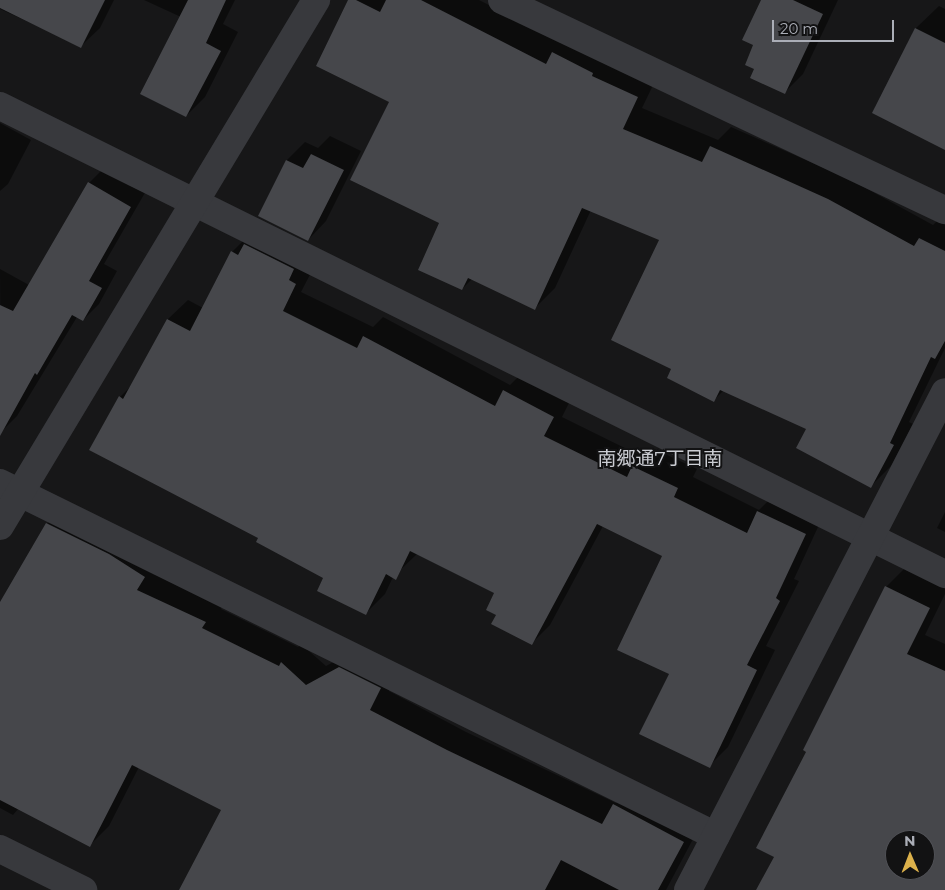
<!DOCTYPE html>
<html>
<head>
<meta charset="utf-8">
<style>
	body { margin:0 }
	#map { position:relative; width:945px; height:890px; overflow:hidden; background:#171718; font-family:Montserrat,"Noto Sans JP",sans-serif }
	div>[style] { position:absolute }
	.shadow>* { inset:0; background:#0007 }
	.building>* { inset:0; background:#46474b }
	.minor>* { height:28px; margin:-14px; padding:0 14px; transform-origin:14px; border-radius:14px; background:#38393d }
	span { translate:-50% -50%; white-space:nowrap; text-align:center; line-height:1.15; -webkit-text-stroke:4px #121213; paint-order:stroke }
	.neighbourhood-label { font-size:19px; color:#cbcdd3 }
	.north { position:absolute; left:885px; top:830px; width:50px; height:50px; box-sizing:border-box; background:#121213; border:1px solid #4f5055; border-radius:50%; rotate:359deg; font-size:14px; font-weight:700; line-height:20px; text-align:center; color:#abaeb7 }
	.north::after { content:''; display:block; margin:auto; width:18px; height:22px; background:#dcb14b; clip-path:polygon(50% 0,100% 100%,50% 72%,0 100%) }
	.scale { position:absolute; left:772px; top:20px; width:122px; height:22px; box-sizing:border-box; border:2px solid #abaeb7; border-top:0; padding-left:6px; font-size:15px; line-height:18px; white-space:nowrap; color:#abaeb7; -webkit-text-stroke:4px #121213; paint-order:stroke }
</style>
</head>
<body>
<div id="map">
	<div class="shadow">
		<i style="clip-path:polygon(0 0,114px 0,100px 28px,81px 46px,0 9px)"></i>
		<i style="clip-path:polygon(144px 0,235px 0,223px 24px,238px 32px,205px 97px,186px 116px,181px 17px)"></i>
		<i style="clip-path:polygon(349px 0,479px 0,563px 42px,657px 77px,642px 108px,718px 140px,731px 127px,849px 179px,933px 225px,940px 218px,945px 221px,945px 348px,909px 422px,913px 424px,891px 466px,871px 486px,808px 429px,724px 390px,714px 400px,673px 368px,661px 239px,591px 210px,555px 288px,535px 308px,472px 279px,462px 289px,441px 223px)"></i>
		<i style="clip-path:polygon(762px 0,838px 0,803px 74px,785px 92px,756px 69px)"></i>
		<i style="clip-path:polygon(939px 6px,945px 9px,945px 148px,874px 112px,916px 28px)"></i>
		<i style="clip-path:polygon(0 123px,31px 140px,8px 184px,0 191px)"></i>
		<i style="clip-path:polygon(330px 136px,361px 151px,326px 221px,308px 240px,259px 216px,287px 160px,305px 142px,318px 148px)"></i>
		<i style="clip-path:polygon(105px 167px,146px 191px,104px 264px,117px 271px,99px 304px,83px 320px,77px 317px,17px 416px,1px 432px,0 269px,29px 285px,89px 183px)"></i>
		<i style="clip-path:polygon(251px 233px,315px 265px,301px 292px,373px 327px,383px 317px,510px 385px,523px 372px,572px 397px,562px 417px,643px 457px,652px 448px,697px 469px,693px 477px,759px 510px,777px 492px,824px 514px,794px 579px,799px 581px,766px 646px,775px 650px,728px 747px,709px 766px,670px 673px,663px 555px,603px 526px,550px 625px,531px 644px,498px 615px,496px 593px,417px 554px,393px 577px,385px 594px,366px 613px,325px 577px,260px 538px,120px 397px,133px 384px,168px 319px,188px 300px,203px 308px,232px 252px)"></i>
		<i style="clip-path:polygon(66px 505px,224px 603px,221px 609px,298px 647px,301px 644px,326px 666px,358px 649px,399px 669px,389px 691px,466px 732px,616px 803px,633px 786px,702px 822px,666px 890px,180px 890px,223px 810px,139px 767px,109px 826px,90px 845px,19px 808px,13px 815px,0 808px,0 608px,47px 524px)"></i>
		<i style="clip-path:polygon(945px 512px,945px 532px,937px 528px)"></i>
		<i style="clip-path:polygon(evenodd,905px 568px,945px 587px,945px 594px,925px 635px,945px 644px,945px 890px,757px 890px,776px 856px,808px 751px,886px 587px,905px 568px,895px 840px,925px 840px,925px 870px,895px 870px,895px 840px)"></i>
	</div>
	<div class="building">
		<i style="clip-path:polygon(0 0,105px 0,81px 48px,0 8px)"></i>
		<i style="clip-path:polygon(188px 0,226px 0,206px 43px,221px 51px,186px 117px,140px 94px)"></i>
		<i style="clip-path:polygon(348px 0,356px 0,380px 12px,386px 0,421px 0,546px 64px,552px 52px,593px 73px,592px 76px,638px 97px,623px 129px,702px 162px,710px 146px,828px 199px,914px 246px,919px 238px,945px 251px,945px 341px,935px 359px,931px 357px,890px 443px,894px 445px,871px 488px,796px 448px,806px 429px,720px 390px,714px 402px,667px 378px,671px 369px,611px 340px,659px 240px,582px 208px,535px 310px,468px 278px,462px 290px,418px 270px,439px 223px,350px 180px,389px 102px,316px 66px)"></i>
		<i style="clip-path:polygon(761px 0,793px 0,823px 14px,785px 94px,750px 78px,754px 69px,745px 65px,753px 45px,742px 40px)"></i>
		<i style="clip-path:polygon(915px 28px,945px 43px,945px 150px,872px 113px)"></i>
		<i style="clip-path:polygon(311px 154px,344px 170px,308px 241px,258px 216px,286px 160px,303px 168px)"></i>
		<i style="clip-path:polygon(88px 182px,131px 207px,89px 281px,102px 288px,83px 321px,72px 315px,37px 375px,35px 373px,0 436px,0 305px,13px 311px)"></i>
		<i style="clip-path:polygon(244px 244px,294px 269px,289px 280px,296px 284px,283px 311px,357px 348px,363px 336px,495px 406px,503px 390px,554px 417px,544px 436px,627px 477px,632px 466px,678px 488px,674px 497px,747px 533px,757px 511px,806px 534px,776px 598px,780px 601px,747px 665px,757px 670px,710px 768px,639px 734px,669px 674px,617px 650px,662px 556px,597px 524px,532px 645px,491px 624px,496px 615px,486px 610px,494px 593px,410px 551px,396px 580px,386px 574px,366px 615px,317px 591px,323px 578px,256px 542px,258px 538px,89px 450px,119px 396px,123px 399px,167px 319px,190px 331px,231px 251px,238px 255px)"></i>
		<i style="clip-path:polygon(46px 523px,109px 554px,145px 577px,137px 590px,206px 622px,202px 628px,279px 666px,281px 662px,306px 685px,339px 667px,381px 688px,370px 710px,447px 750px,602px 824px,613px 804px,684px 842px,658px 890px,619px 890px,561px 860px,545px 890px,179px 890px,221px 810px,132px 765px,90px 847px,0 800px,0 602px)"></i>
		<i style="clip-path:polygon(evenodd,885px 586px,930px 608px,907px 654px,945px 671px,945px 890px,756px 890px,774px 857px,756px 848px,806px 752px,803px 750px,885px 586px,895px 840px,925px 840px,925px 870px,895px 870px,895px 840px)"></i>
	</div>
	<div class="minor">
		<i style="left:502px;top:0;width:490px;rotate:25.4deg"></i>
		<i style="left:0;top:106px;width:1055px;rotate:26.35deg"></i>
		<i style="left:0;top:483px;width:798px;rotate:26.24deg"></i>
		<i style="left:0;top:526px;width:614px;rotate:-59deg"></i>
		<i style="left:0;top:849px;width:93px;rotate:26.3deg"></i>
		<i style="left:688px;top:890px;width:560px;rotate:-62.7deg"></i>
	</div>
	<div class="neighbourhood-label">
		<span style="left:660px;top:459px">南郷通7丁目南</span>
	</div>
	<div class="north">N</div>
	<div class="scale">20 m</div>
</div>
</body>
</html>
